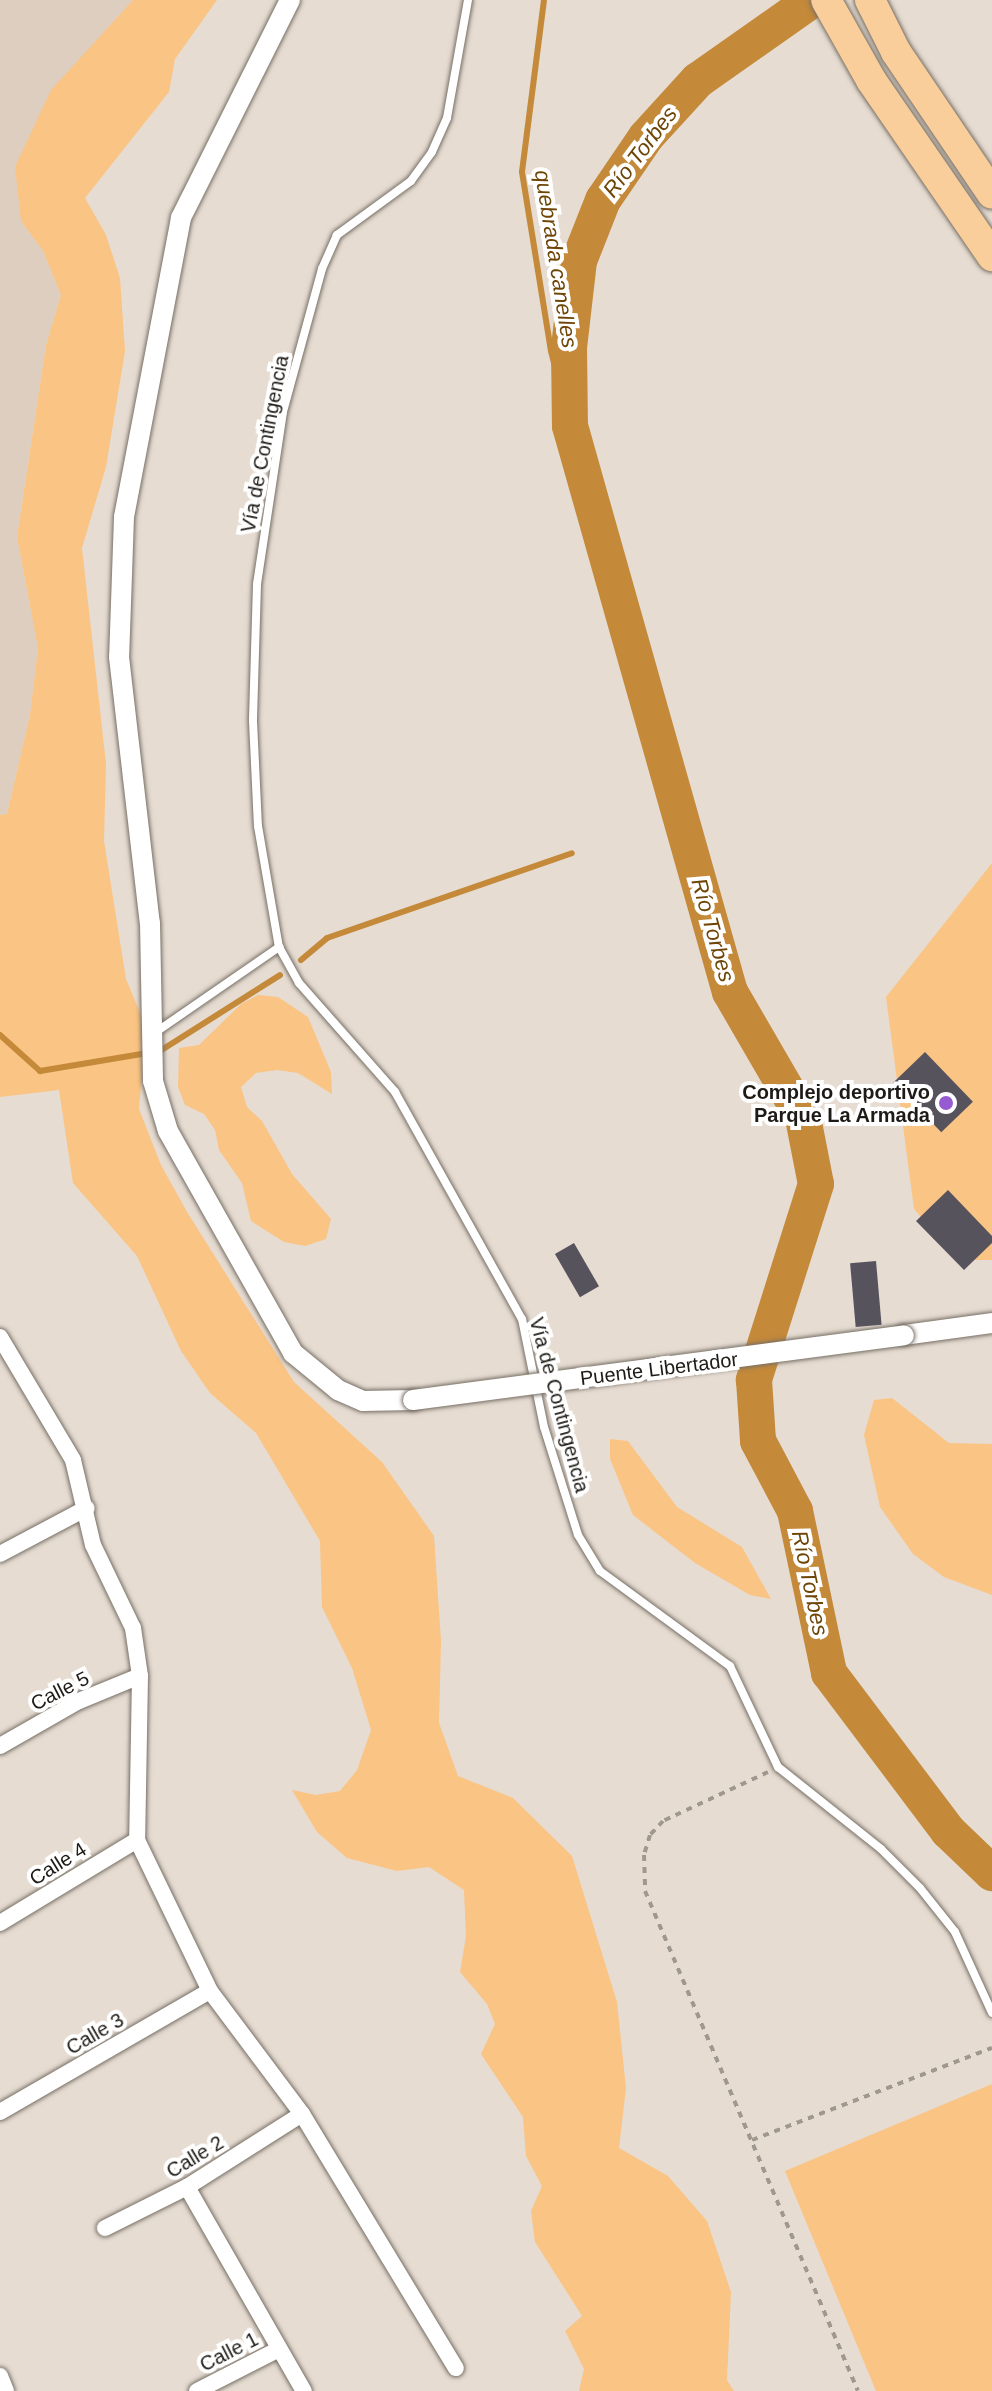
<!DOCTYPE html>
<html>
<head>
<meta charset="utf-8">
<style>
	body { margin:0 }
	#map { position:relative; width:992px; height:2391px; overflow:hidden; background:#e6dcd2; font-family:Helvetica,sans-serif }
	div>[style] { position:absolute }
	.built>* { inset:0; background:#ddcebf }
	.green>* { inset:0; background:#fac484 }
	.stream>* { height:6px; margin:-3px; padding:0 3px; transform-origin:3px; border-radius:3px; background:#c48939 }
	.river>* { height:36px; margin:-18px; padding:0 18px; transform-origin:18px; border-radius:18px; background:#c48939 }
	.building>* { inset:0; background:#57535d; transform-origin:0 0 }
	.path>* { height:4px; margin-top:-2px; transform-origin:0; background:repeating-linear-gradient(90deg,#9f9890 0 6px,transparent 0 12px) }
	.roads { filter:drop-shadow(0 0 2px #776f65) drop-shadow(0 0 2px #776f65) }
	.service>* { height:8px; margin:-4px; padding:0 4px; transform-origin:4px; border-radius:4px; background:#fff }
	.minor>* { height:16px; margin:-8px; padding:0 8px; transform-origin:8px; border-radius:8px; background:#fff }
	.tertiary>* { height:20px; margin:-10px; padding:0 10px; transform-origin:10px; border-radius:10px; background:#fff }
	.motorway>* { height:30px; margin:-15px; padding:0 15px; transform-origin:15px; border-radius:15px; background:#face9b }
	.bridges { filter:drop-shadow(0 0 2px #776f65) drop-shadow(0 0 2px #776f65) }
	.tertiary-bridge>* { height:20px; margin:-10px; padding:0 10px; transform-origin:10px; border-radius:10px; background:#fff }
	.dots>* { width:22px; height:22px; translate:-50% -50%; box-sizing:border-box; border:4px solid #fff; border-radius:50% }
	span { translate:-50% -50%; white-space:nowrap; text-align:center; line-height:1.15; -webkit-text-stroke:8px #fff; paint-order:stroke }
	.street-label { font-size:20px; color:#1e1b17 }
	.poi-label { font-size:20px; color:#1e1b17; font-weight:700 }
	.right { translate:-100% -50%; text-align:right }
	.water-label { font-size:22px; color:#6e4505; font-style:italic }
</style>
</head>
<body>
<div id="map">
	<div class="built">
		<i style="clip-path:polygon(0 0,133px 0,111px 28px,21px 221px,43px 251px,61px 295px,46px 345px,17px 536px,38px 648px,30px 715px,7px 814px,0 815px)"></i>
	</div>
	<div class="green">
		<i style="clip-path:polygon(133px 0,217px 0,175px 59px,169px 92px,85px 198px,106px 235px,120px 278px,125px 351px,106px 467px,82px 548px,106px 764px,104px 841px,126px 979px,146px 1027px,139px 1109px,161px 1165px,187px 1212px,294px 1382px,382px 1462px,434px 1536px,441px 1641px,439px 1723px,458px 1776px,513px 1798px,572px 1856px,617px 2002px,626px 2088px,619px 2148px,668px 2176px,707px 2221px,731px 2292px,727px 2380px,734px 2391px,579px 2391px,584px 2369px,565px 2331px,582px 2316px,535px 2242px,531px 2211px,542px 2186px,526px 2156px,523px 2117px,481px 2054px,495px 2024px,487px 2004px,460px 1972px,466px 1936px,464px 1890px,429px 1867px,397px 1871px,347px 1858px,317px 1832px,292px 1790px,316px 1795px,340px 1791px,357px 1770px,371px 1730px,352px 1668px,322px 1607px,320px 1541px,256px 1433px,210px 1393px,181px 1351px,137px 1256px,73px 1183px,59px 1090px,0 1097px,0 815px,7px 814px,30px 715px,38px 648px,17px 537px,46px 345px,61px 295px,43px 251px,21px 221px,15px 167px,51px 90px)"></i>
		<i style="clip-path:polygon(992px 863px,992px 1260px,957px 1260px,914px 1209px,886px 997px)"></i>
		<i style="clip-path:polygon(258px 995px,278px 997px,308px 1017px,331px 1072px,332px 1094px,298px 1073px,277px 1070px,256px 1073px,241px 1087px,247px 1107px,262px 1121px,292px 1174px,331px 1219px,326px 1239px,305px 1246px,284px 1242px,251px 1221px,242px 1183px,219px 1150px,215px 1130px,204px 1114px,185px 1105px,178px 1087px,179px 1048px,199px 1045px,241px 1004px)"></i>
		<i style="clip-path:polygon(892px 1398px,949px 1443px,992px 1444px,992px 1595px,944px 1577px,913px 1554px,880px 1507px,864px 1435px,874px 1400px)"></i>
		<i style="clip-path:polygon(610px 1439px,628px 1441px,677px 1507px,742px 1547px,771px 1599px,750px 1595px,695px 1563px,633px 1515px,610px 1459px)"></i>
		<i style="clip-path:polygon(992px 2084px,992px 2391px,876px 2391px,785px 2171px)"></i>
	</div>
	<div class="stream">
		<i style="left:544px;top:0;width:173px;rotate:97.3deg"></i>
		<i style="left:522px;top:172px;width:181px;rotate:80.8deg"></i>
		<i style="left:551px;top:351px;width:77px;rotate:75.8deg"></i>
		<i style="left:301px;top:960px;width:34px;rotate:-40deg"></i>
		<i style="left:327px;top:938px;width:259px;rotate:-19.1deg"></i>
		<i style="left:0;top:1035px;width:54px;rotate:42deg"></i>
		<i style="left:40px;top:1071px;width:109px;rotate:-9.5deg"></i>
		<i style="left:160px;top:1051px;width:142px;rotate:-32.3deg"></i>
	</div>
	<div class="river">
		<i style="left:812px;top:0;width:139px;rotate:144.9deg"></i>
		<i style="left:698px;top:80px;width:77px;rotate:132.4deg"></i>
		<i style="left:646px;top:137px;width:76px;rotate:124.3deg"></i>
		<i style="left:603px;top:200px;width:66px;rotate:111.5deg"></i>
		<i style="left:579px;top:261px;width:87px;rotate:96.6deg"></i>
		<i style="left:569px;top:347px;width:79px;rotate:89.3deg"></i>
		<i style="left:570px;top:426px;width:588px;rotate:74.22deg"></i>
		<i style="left:730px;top:992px;width:146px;rotate:59.9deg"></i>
		<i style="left:803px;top:1118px;width:67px;rotate:78.9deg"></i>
		<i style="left:816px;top:1184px;width:206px;rotate:107.6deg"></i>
		<i style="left:754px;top:1380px;width:61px;rotate:86.2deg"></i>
		<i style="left:758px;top:1441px;width:79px;rotate:62.1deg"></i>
		<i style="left:795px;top:1511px;width:166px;rotate:78.1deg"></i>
		<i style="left:829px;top:1673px;width:198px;rotate:53deg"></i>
		<i style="left:948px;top:1831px;width:61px;rotate:43.7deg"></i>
	</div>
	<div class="building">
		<i style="left:925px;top:1052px;width:69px;height:44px;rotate:46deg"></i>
		<i style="clip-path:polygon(948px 1190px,992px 1236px,992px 1243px,964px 1270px,916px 1221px)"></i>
		<i style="left:574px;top:1243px;width:50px;height:22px;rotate:60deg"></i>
		<i style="left:876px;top:1261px;width:64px;height:26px;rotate:85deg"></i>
	</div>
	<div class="path">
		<i style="left:768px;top:1772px;width:116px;rotate:155deg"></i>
		<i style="left:663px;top:1821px;width:19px;rotate:133deg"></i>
		<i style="left:650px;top:1835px;width:21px;rotate:107deg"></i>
		<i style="left:644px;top:1855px;width:36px;rotate:88deg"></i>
		<i style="left:645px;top:1891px;width:543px;rotate:66.93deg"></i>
		<i style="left:752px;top:2140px;width:257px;rotate:-21deg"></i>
	</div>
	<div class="roads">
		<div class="service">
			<i style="left:468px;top:0;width:120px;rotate:100.1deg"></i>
			<i style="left:447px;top:118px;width:37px;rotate:114deg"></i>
			<i style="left:432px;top:152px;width:36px;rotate:126deg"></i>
			<i style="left:411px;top:181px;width:92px;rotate:143.9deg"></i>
			<i style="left:337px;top:235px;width:37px;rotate:114deg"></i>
			<i style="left:322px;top:269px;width:148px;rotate:105.3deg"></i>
			<i style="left:283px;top:412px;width:174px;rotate:98.6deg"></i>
			<i style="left:257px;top:584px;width:137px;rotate:91.7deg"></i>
			<i style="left:253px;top:721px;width:105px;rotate:87.3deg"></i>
			<i style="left:258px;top:826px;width:123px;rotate:80.2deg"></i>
			<i style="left:279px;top:947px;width:41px;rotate:60.9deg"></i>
			<i style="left:299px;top:983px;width:145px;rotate:48.6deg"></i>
			<i style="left:395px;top:1092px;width:260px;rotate:60.8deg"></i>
			<i style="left:522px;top:1319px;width:110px;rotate:78.5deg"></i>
			<i style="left:544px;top:1427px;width:113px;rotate:72.5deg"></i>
			<i style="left:578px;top:1535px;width:42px;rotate:58.6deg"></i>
			<i style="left:600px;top:1571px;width:161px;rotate:36.2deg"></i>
			<i style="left:730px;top:1666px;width:112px;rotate:64.6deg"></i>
			<i style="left:778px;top:1767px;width:132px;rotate:38.5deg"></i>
			<i style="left:881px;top:1849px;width:55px;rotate:45deg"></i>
			<i style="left:920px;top:1888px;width:56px;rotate:51.5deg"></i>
			<i style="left:955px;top:1932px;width:89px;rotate:65.4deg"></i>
			<i style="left:156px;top:1032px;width:150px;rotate:-34.6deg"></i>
		</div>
		<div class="minor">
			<i style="left:0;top:1337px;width:143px;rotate:59.3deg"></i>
			<i style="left:73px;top:1460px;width:87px;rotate:76.8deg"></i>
			<i style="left:93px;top:1545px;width:92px;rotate:64.3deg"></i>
			<i style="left:133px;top:1628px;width:49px;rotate:81.7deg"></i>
			<i style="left:140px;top:1676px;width:164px;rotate:91deg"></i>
			<i style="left:137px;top:1840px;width:168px;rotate:64.2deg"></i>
			<i style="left:210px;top:1991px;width:154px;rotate:53.2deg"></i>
			<i style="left:302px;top:2114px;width:297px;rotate:58.8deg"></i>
			<i style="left:0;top:1554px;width:98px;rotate:-27.9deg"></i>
			<i style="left:0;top:1746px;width:91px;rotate:-29.7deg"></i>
			<i style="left:79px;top:1701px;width:66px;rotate:-22.3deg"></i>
			<i style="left:0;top:1923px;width:160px;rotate:-31.2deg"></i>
			<i style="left:0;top:2112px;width:242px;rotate:-30deg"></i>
			<i style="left:187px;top:2187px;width:235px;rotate:60.2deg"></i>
			<i style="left:105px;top:2228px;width:92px;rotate:-26.6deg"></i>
			<i style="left:187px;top:2187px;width:136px;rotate:-32.4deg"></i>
			<i style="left:0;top:2376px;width:16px;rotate:68deg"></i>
			<i style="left:197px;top:2391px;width:92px;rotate:-27.1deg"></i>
		</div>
		<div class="tertiary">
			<i style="left:290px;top:0;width:244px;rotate:116.6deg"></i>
			<i style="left:181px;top:218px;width:304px;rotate:100.8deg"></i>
			<i style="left:124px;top:517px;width:140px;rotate:92deg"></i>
			<i style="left:119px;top:657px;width:268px;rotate:83.4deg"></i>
			<i style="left:150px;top:923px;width:158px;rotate:88.9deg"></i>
			<i style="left:153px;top:1081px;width:52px;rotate:73.3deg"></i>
			<i style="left:168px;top:1131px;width:255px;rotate:60.6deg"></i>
			<i style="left:293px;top:1353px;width:58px;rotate:39.4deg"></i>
			<i style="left:338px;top:1390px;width:27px;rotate:24deg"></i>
			<i style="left:363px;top:1401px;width:50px;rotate:-1.1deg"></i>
			<i style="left:904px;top:1335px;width:89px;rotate:-7.8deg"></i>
		</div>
		<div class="motorway">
			<i style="left:826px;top:0;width:92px;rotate:60.6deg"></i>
			<i style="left:871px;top:80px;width:214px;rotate:55.5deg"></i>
			<i style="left:870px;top:0;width:58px;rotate:63.4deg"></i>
			<i style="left:896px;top:52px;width:171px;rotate:55.9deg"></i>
		</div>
	</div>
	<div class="bridges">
		<div class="tertiary-bridge">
			<i style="left:413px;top:1400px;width:495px;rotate:-7.5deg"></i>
		</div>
	</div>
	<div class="dots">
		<i style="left:946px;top:1103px;background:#965ad1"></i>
	</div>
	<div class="street-label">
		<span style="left:265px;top:444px;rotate:-79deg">Vía de Contingencia</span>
		<span style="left:659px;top:1369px;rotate:-7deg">Puente Libertador</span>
		<span style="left:559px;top:1405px;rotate:75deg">Vía de Contingencia</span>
		<span style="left:60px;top:1691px;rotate:-27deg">Calle 5</span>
		<span style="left:58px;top:1864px;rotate:-32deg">Calle 4</span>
		<span style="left:95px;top:2034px;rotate:-30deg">Calle 3</span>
		<span style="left:195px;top:2157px;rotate:-31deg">Calle 2</span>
		<span style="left:229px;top:2352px;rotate:-27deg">Calle 1</span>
	</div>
	<div class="poi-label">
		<span class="right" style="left:930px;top:1104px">Complejo deportivo<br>Parque La Armada</span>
	</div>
	<div class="water-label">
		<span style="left:640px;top:152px;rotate:-53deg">Río Torbes</span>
		<span style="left:556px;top:259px;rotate:81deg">quebrada canelles</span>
		<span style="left:713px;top:930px;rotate:74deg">Río Torbes</span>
		<span style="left:810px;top:1583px;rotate:78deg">Río Torbes</span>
	</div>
</div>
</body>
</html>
